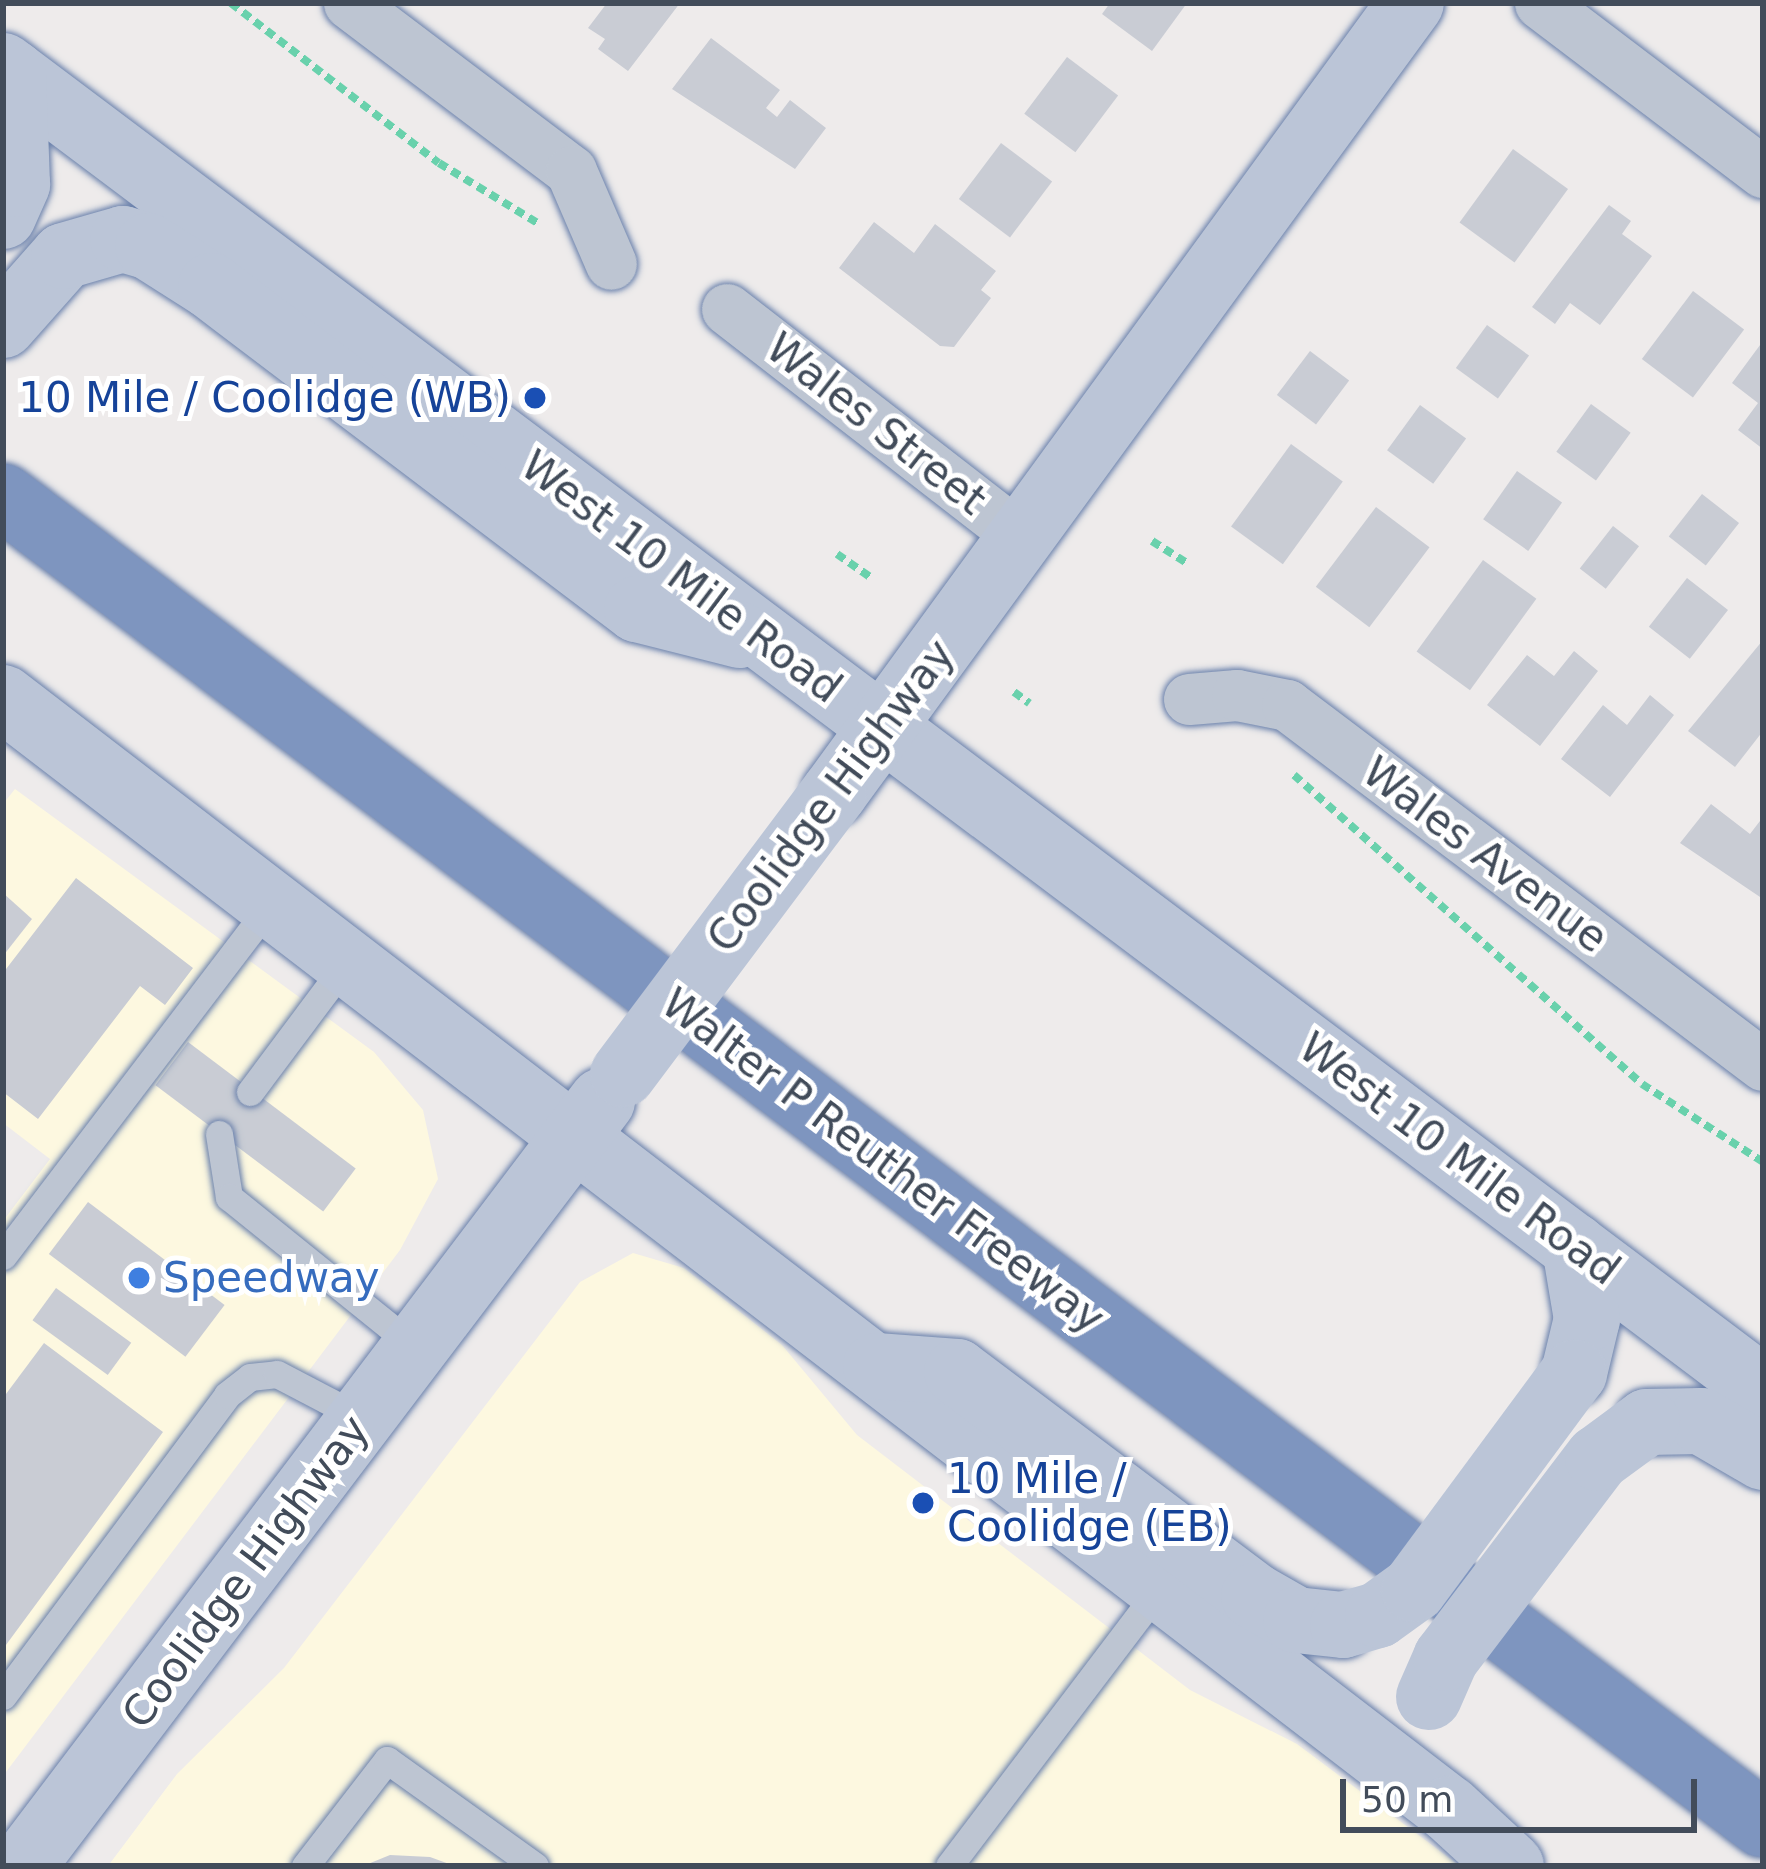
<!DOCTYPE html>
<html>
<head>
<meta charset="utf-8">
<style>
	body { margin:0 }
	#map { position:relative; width:1766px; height:1869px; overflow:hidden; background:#eeebeb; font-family:"DejaVu Sans",sans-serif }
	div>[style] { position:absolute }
	.commercial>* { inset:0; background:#fdf8e0 }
	.building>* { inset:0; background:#c9ccd4; transform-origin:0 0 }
	.path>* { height:8px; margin-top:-4px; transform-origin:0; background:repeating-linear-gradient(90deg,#69d1ac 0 9px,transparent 0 15px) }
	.roads { filter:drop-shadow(0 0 3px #6980ab) drop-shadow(0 0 3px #6980ab) }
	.lane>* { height:27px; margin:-13.5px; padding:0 13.5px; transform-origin:13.5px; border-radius:13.5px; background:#bdc5d2 }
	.street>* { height:51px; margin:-25.5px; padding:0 25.5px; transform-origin:25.5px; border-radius:25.5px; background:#bdc5d2 }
	.secondary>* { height:66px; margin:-33px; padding:0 33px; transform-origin:33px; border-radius:33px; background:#bbc5d7 }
	.highway>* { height:66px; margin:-33px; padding:0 33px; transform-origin:33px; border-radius:33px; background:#7e95bf }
	.secondary-bridge>* { height:66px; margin:-33px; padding:0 33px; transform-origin:33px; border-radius:33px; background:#bbc5d7 }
	.dots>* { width:33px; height:33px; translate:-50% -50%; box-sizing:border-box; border:6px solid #fff; border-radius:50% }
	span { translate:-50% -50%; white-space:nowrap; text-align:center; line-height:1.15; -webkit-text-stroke:10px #fff; paint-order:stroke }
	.transit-label { font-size:42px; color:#164399 }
	.right { translate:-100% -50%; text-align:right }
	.left { translate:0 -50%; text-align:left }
	.street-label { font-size:42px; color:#424c5a }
	.shop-label { font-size:42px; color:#366cbe }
	.frame { position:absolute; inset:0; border:6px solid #424c5a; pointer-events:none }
	.scale { position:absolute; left:1340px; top:1779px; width:357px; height:54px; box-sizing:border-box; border:6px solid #424c5a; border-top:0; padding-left:15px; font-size:36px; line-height:42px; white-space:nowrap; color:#424c5a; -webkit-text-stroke:9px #fff; paint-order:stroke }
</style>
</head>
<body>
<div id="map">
	<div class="commercial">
		<i style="clip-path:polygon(15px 789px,374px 1052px,423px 1110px,438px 1179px,400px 1250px,3px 1776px,3px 1221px,50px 1159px,3px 1123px,3px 804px)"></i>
		<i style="clip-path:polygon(633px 1253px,684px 1268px,782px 1345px,857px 1435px,1190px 1690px,1297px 1744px,1460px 1866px,108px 1866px,177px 1774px,284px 1668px,580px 1282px)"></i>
	</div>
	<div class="building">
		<i style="clip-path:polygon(607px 3px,680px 3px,628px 71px,598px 49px,605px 39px,588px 28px)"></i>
		<i style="clip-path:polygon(1110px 3px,1187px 3px,1152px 51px,1102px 14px)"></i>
		<i style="clip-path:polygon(711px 38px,780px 90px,766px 108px,777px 117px,790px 100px,826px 128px,795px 169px,672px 89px)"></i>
		<i style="left:1067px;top:57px;width:64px;height:71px;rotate:37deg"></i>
		<i style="left:1001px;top:143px;width:64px;height:70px;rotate:37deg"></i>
		<i style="left:1513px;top:149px;width:68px;height:91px;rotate:36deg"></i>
		<i style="clip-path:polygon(1609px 205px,1631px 221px,1622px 234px,1652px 256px,1600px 325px,1570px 303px,1555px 324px,1532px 307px)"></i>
		<i style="clip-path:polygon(874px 222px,914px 253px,935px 224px,996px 271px,981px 290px,991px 298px,954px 347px,940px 346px,839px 268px)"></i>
		<i style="left:1693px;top:291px;width:64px;height:85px;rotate:37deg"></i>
		<i style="left:1487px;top:325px;width:52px;height:53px;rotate:36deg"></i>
		<i style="clip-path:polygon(1763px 341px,1763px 449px,1738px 430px,1758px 403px,1732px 383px)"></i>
		<i style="left:1310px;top:351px;width:49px;height:55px;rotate:37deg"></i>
		<i style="left:1591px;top:404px;width:49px;height:59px;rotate:36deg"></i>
		<i style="left:1420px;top:405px;width:57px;height:56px;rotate:36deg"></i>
		<i style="left:1291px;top:444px;width:64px;height:102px;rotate:36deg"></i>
		<i style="left:1517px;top:471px;width:55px;height:59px;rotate:35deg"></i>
		<i style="left:1702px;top:494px;width:47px;height:54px;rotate:38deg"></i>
		<i style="left:1376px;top:507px;width:67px;height:100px;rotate:37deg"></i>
		<i style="left:1613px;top:526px;width:33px;height:54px;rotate:38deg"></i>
		<i style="left:1483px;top:560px;width:66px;height:113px;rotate:36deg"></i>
		<i style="left:1687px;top:578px;width:52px;height:62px;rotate:38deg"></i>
		<i style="clip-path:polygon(1763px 640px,1763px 731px,1735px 767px,1688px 731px)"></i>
		<i style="clip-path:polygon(1574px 651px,1598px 671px,1540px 746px,1487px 705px,1527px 655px,1554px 676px)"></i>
		<i style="clip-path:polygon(1650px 695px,1674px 715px,1610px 797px,1561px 759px,1603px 705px,1627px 725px)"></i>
		<i style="clip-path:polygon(1711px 804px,1750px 834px,1763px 817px,1763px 899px,1680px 843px)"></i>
		<i style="clip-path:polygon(76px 878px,193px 968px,165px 1005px,140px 986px,38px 1119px,3px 1092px,3px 973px)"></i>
		<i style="clip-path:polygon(3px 893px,32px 919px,3px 956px)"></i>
		<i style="left:188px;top:1042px;width:210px;height:54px;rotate:37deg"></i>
		<i style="left:88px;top:1202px;width:171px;height:65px;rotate:37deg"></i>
		<i style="left:56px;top:1288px;width:93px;height:40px;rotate:36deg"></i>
		<i style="clip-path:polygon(44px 1343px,163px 1432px,3px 1649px,3px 1398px)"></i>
		<i style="clip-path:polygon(390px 1855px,430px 1857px,452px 1865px,363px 1866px)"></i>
	</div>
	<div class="path">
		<i style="left:231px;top:3px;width:262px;rotate:37.6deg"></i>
		<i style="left:439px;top:163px;width:119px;rotate:31.3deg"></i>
		<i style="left:1152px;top:541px;width:41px;rotate:32.2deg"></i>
		<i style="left:837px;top:554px;width:44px;rotate:34.8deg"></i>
		<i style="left:1014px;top:692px;width:19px;rotate:36deg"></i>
		<i style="left:1294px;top:775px;width:465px;rotate:41.6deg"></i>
		<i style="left:1642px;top:1084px;width:144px;rotate:32.8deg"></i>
	</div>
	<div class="roads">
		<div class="lane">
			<i style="left:250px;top:1092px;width:164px;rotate:-53.2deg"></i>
			<i style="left:219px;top:1134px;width:64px;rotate:81deg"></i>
			<i style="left:229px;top:1197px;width:239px;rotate:38.9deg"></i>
			<i style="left:3px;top:1256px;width:444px;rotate:-52.7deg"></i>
			<i style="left:3px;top:1696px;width:375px;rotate:-53.3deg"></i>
			<i style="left:227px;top:1395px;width:29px;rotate:-38deg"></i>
			<i style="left:250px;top:1377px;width:27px;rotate:-6deg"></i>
			<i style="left:277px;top:1374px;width:97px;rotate:27.6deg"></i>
			<i style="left:305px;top:1866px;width:134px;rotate:-52.3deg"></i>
			<i style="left:387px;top:1760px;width:182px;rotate:35.6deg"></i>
			<i style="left:949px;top:1866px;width:349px;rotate:-52.8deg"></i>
		</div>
		<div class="street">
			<i style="left:349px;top:3px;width:278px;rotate:37.1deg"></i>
			<i style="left:571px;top:171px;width:101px;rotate:66.7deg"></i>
			<i style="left:1540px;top:3px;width:280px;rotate:37.2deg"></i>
			<i style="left:727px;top:309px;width:376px;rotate:37.8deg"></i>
			<i style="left:1189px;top:699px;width:48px;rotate:-4.8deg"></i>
			<i style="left:1237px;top:695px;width:51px;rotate:11.3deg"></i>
			<i style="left:1287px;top:705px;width:597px;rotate:37.1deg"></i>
		</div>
		<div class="secondary">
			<i style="left:3px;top:66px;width:2202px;rotate:36.93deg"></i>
			<i style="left:3px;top:216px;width:35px;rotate:-66deg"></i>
			<i style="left:17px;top:184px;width:111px;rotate:-92.1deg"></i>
			<i style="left:3px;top:325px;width:92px;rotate:-48.5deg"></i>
			<i style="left:64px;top:256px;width:61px;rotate:-16.1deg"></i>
			<i style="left:123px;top:239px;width:26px;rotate:16deg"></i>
			<i style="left:148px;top:246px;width:75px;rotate:32.4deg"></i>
			<i style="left:211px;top:286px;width:535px;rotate:37.17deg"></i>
			<i style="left:637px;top:609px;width:106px;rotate:14.2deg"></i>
			<i style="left:3px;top:698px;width:1824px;rotate:37.54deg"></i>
			<i style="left:1449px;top:1809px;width:84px;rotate:42.6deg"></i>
			<i style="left:834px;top:793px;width:978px;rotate:-53.86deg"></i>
			<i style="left:876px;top:1366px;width:81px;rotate:4.2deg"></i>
			<i style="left:957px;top:1372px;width:372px;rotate:37deg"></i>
			<i style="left:1254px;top:1596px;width:48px;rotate:29.7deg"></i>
			<i style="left:1296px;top:1620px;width:47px;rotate:6.1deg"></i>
			<i style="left:1574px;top:1373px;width:56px;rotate:-76.5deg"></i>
			<i style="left:1587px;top:1319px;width:73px;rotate:-99.5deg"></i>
			<i style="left:1647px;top:1422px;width:54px;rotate:-1.1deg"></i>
			<i style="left:1701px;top:1421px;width:72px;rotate:30.1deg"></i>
			<i style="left:22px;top:1866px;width:960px;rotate:-52.83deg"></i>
		</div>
		<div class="highway">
			<i style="left:3px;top:497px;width:2204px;rotate:37.02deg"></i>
		</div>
	</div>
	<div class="secondary-bridge">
		<i style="left:623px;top:1074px;width:351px;rotate:-53.1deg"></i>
		<i style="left:1343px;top:1625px;width:36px;rotate:-16deg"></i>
		<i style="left:1378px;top:1615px;width:44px;rotate:-35.8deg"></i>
		<i style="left:1414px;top:1589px;width:269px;rotate:-53.5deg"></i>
		<i style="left:1429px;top:1697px;width:43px;rotate:-66.4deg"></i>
		<i style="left:1446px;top:1658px;width:251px;rotate:-52.8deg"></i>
		<i style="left:1598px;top:1458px;width:61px;rotate:-36.3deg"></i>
	</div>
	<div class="dots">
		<i style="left:535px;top:398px;background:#1a4fb4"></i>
		<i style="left:139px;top:1278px;background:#3f7fe0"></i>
		<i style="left:923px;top:1503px;background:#1a4fb4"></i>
	</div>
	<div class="transit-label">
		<span class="right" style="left:511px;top:398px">10 Mile / Coolidge (WB)</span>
		<span class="left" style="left:947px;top:1503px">10 Mile /<br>Coolidge (EB)</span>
	</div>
	<div class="street-label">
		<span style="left:876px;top:424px;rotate:38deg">Wales Street</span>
		<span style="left:681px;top:577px;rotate:37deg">West 10 Mile Road</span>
		<span style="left:831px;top:796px;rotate:-53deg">Coolidge Highway</span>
		<span style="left:1485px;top:855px;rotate:37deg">Wales Avenue</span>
		<span style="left:1459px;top:1159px;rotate:37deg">West 10 Mile Road</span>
		<span style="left:883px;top:1161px;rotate:37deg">Walter P Reuther Freeway</span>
		<span style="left:246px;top:1572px;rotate:-53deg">Coolidge Highway</span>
	</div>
	<div class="shop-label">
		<span class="left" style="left:163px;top:1278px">Speedway</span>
	</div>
	<div class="frame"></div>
	<div class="scale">50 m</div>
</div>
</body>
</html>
